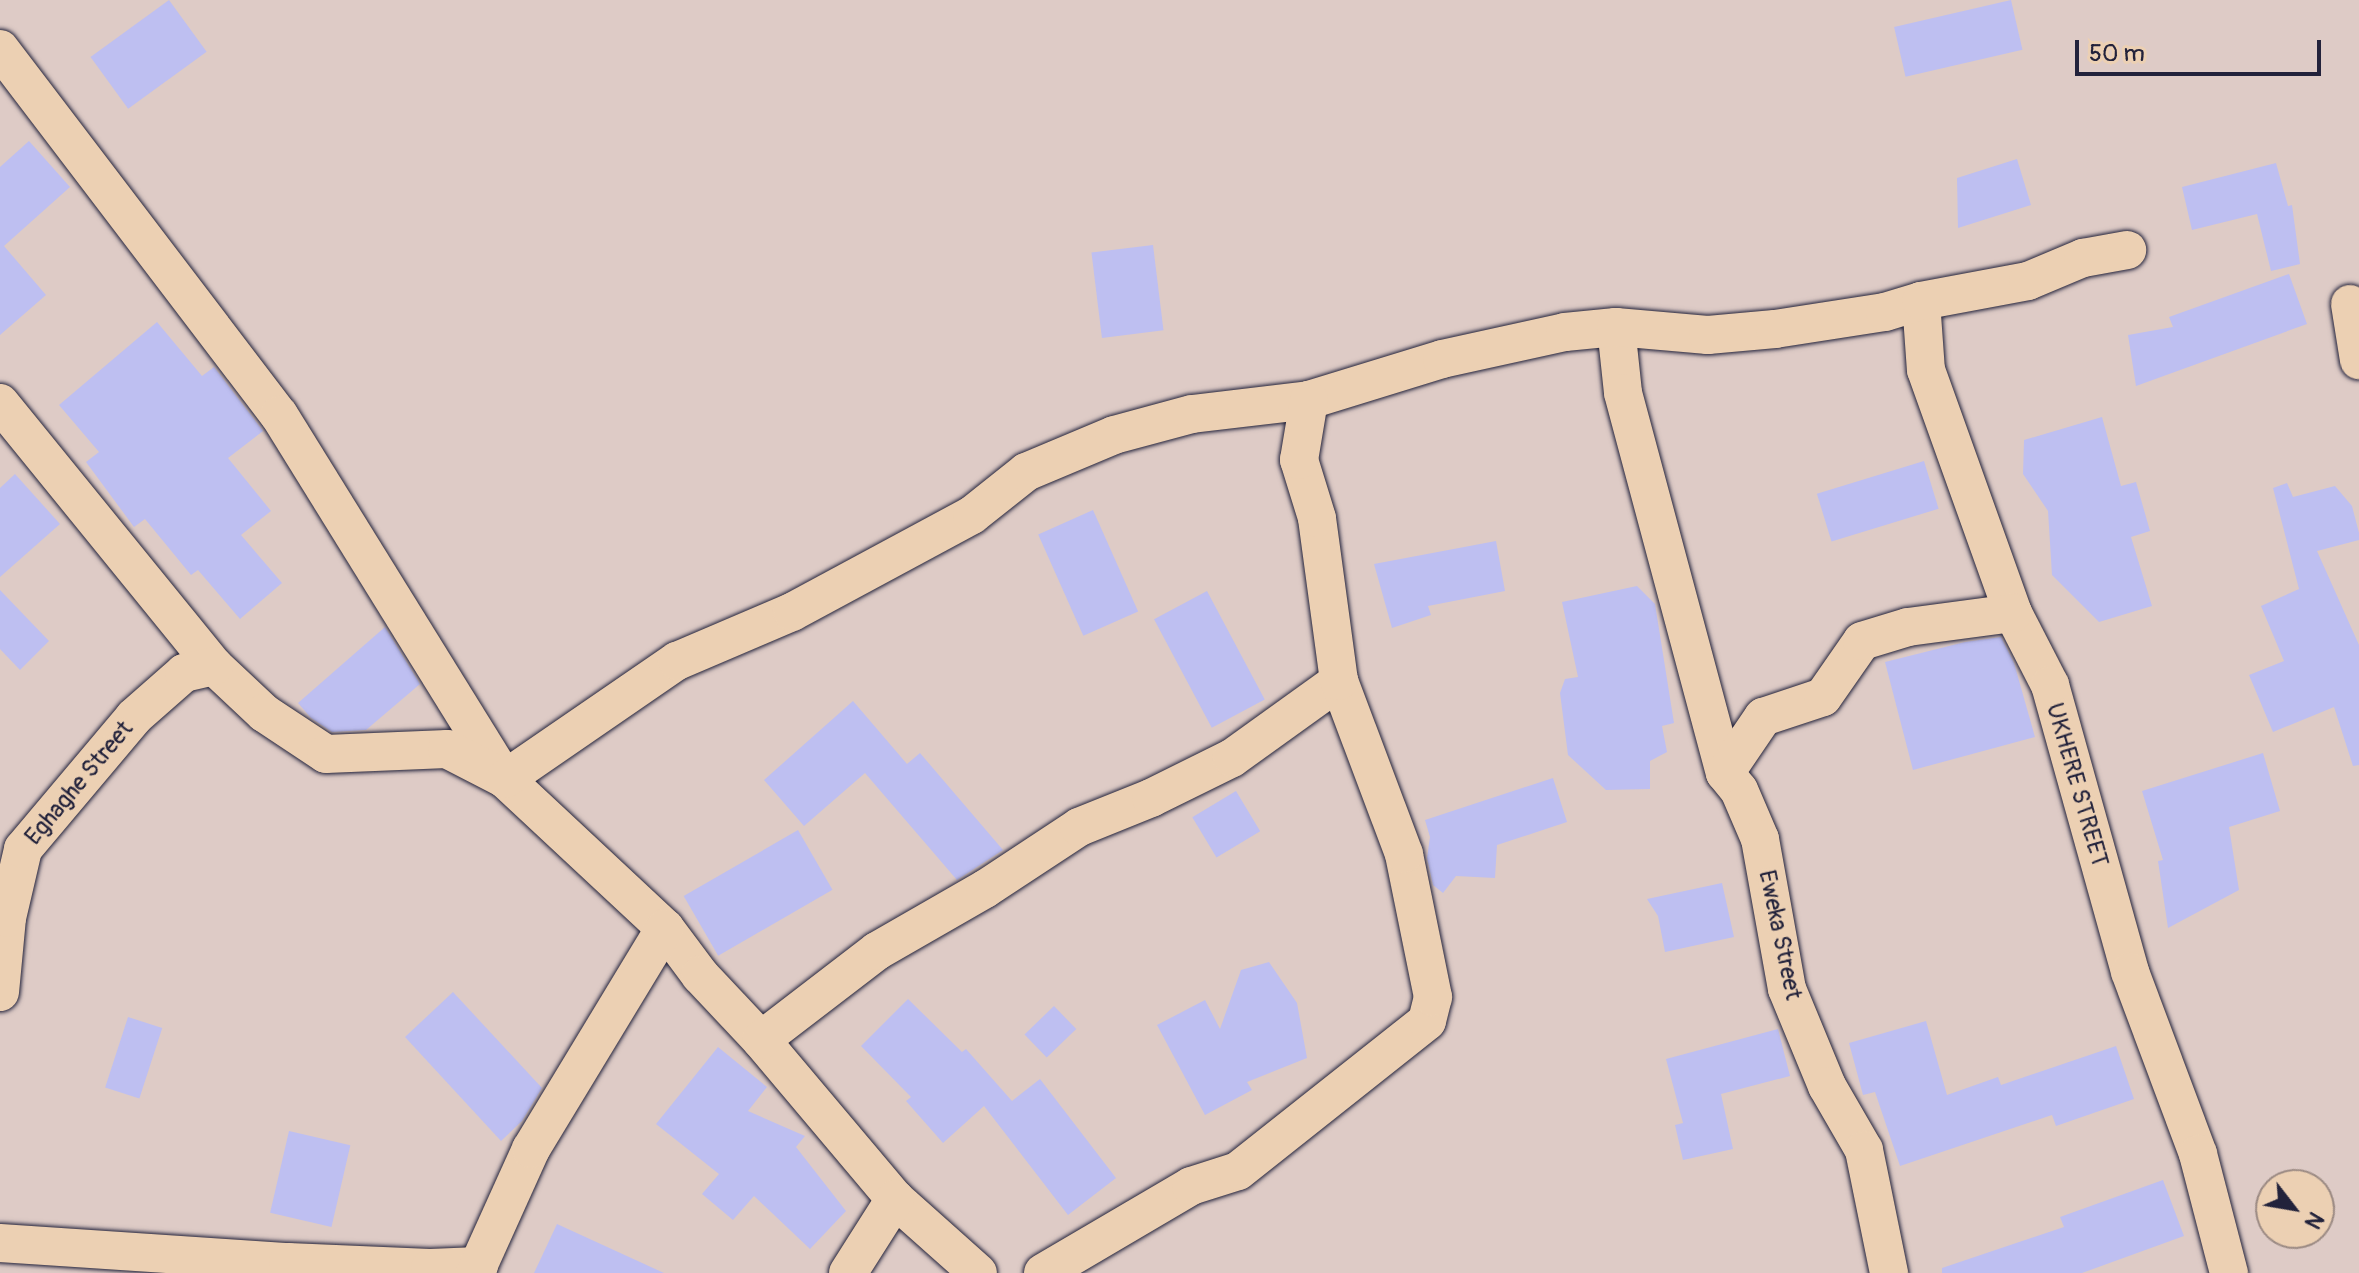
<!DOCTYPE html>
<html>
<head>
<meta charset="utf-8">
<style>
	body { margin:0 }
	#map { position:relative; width:2359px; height:1273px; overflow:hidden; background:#decbc6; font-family:Pangolin,sans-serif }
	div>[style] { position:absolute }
	.building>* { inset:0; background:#bebff1; transform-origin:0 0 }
	.roads { filter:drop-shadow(0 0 2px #22223b) drop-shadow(0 0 2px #22223b) }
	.minor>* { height:38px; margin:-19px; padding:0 19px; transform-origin:19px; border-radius:19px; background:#ecd0b3 }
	span { translate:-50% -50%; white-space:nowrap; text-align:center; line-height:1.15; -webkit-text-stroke:7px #ecd0b3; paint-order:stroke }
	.street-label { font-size:24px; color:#22223b }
	.north { position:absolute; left:2255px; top:1169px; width:80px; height:80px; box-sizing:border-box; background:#ecd0b3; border:2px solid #9b8a83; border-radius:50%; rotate:121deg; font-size:22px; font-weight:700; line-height:32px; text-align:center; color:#22223b }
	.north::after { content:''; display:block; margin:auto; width:28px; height:36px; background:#22223b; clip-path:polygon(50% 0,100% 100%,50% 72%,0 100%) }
	.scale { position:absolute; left:2075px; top:40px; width:246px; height:36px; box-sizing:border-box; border:4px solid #22223b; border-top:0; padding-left:10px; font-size:24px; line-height:28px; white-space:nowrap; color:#22223b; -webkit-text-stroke:6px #ecd0b3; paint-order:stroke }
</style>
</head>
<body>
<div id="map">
	<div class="building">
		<i style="left:169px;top:0;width:64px;height:97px;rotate:54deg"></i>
		<i style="left:2011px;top:0;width:51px;height:120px;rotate:77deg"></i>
		<i style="clip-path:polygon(29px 141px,70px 187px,4px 246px,46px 295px,0 335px,0 167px)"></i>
		<i style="clip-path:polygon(2017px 159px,2031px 205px,1958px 228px,1957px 178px)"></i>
		<i style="clip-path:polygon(2276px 163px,2288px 206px,2292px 205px,2300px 264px,2271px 271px,2257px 214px,2192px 230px,2182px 187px)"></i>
		<i style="left:1153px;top:245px;width:86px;height:62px;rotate:83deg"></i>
		<i style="clip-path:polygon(2289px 274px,2307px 324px,2136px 386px,2128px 335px,2173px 327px,2169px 317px)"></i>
		<i style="clip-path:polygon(157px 322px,202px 376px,214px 367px,263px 431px,228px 458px,271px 511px,241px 535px,282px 583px,240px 619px,198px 570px,191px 575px,145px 519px,134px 527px,86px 462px,99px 452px,59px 405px)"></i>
		<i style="clip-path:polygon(2102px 417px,2121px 486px,2136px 482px,2150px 531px,2131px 537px,2152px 606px,2099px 622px,2052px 575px,2048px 511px,2023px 474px,2024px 440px)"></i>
		<i style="left:1924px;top:461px;width:50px;height:112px;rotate:73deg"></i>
		<i style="clip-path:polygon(15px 474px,60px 524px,0 577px,0 488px)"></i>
		<i style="clip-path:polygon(2287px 483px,2293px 497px,2335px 486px,2352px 506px,2359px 533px,2359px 540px,2317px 551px,2359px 645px,2359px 765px,2353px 766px,2334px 707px,2273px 732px,2249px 675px,2284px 661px,2261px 606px,2299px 589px,2273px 488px)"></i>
		<i style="left:1093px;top:510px;width:111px;height:60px;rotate:66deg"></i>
		<i style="clip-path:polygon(1496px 541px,1505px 591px,1428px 606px,1431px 615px,1392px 628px,1374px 564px)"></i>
		<i style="clip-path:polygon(1637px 586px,1655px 604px,1674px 723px,1662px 726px,1667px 752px,1650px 761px,1650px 789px,1606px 790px,1568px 755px,1560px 693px,1565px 679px,1578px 677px,1562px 602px)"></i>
		<i style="clip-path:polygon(0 590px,49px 641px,20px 670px,0 649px)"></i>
		<i style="left:1207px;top:591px;width:123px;height:60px;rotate:62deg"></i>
		<i style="clip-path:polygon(385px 627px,420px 684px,366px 730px,332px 732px,311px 718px,298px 703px)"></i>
		<i style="clip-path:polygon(2001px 637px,2014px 663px,2035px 737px,1913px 770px,1885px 662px,1965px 642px)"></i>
		<i style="clip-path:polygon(853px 701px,907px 764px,920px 753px,1003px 850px,957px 880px,865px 773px,804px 826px,764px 780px)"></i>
		<i style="clip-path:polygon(2263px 753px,2280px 811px,2229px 827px,2239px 890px,2168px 928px,2158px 861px,2163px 860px,2142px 791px)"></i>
		<i style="clip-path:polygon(1553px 778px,1567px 822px,1497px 845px,1495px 878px,1456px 876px,1443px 893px,1433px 885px,1427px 858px,1430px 837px,1425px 820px)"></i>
		<i style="left:1236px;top:791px;width:47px;height:51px;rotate:59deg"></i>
		<i style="left:798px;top:830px;width:69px;height:132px;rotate:60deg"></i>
		<i style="clip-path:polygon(1722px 883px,1734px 937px,1665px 952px,1658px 916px,1647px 899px)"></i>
		<i style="clip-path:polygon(1269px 962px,1297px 1003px,1307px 1058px,1247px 1082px,1252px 1090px,1205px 1115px,1157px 1025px,1205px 1000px,1220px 1029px,1241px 970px)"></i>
		<i style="clip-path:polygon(453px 992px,542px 1088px,522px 1121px,501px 1141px,405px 1037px)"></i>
		<i style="clip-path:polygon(908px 999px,962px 1052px,966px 1049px,1012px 1101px,1040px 1079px,1116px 1178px,1068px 1215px,984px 1106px,943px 1143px,906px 1101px,911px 1097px,861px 1046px)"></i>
		<i style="left:1054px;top:1006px;width:32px;height:41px;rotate:46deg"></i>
		<i style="left:128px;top:1017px;width:36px;height:74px;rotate:18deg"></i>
		<i style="clip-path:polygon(1926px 1021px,1947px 1095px,1998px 1077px,2001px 1085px,2116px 1046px,2134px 1099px,2056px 1126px,2052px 1115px,1900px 1166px,1875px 1092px,1863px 1095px,1849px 1043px)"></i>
		<i style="clip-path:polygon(1778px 1029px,1790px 1076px,1721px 1094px,1733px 1149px,1683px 1160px,1675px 1125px,1683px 1123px,1666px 1059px)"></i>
		<i style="clip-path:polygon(718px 1047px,767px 1087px,748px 1111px,805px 1136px,796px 1147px,846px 1211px,810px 1249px,754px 1196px,733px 1220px,702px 1194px,719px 1174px,656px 1124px)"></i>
		<i style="left:289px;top:1131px;width:63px;height:84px;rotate:13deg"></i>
		<i style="clip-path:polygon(2163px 1180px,2184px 1236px,2082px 1273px,1942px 1273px,1942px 1268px,2064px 1227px,2060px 1217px)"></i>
		<i style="clip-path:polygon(557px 1224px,664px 1273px,534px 1273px)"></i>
	</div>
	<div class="roads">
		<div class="minor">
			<i style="left:0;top:49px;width:460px;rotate:52.7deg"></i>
			<i style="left:279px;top:415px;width:428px;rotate:58.2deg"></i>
			<i style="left:505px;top:779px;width:219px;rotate:43deg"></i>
			<i style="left:665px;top:928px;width:59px;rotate:53.3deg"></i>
			<i style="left:700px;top:975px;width:89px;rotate:46.8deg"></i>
			<i style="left:761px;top:1040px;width:208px;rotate:49.9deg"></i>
			<i style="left:895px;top:1199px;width:111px;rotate:41.7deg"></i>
			<i style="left:1921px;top:301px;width:69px;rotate:85.9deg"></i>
			<i style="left:1926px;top:370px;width:258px;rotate:70.3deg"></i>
			<i style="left:2013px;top:613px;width:81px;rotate:62.8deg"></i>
			<i style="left:2050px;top:685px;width:298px;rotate:74.4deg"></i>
			<i style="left:2130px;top:972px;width:194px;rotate:69.5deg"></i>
			<i style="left:2198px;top:1154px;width:123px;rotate:75.4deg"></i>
			<i style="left:2350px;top:304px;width:57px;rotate:80.9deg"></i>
			<i style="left:1616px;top:327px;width:66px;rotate:83.9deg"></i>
			<i style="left:1623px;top:393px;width:393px;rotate:75deg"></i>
			<i style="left:1725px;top:773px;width:22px;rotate:51deg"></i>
			<i style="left:1739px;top:790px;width:53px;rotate:66.8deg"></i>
			<i style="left:1760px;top:839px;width:152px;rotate:79.8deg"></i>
			<i style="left:1787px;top:989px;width:105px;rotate:67.6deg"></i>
			<i style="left:1827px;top:1086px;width:74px;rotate:60deg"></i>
			<i style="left:1864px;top:1150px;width:126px;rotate:78.5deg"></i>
			<i style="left:0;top:403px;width:339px;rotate:50.9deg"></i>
			<i style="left:214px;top:666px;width:69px;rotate:43.2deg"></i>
			<i style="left:264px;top:713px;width:74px;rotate:33.5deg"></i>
			<i style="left:326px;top:754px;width:121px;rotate:-2.4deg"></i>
			<i style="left:447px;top:749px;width:65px;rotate:27.3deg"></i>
			<i style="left:505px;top:779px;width:209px;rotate:-34.5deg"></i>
			<i style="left:677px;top:661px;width:125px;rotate:-23.1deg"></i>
			<i style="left:792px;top:612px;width:204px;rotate:-28.3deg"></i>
			<i style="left:972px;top:515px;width:69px;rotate:-38.5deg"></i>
			<i style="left:1026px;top:472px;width:95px;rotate:-22.8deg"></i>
			<i style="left:1114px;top:435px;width:81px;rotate:-15.1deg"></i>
			<i style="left:1192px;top:414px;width:118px;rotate:-6.8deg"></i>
			<i style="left:1309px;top:400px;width:139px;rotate:-17.1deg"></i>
			<i style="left:1442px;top:359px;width:126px;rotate:-12.4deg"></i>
			<i style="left:1565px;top:332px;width:51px;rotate:-5.6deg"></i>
			<i style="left:1616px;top:327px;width:92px;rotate:5deg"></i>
			<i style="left:1708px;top:335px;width:67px;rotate:-5.1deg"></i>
			<i style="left:1775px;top:329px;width:111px;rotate:-8.8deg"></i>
			<i style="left:1885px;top:312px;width:38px;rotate:-17deg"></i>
			<i style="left:1921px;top:301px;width:109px;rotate:-10.6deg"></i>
			<i style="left:2028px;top:281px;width:60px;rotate:-22.7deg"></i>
			<i style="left:2083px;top:258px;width:45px;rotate:-10.3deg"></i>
			<i style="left:1725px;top:773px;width:68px;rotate:-55.8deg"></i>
			<i style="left:1763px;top:717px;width:63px;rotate:-18.4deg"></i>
			<i style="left:1823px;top:697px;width:68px;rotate:-55.1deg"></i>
			<i style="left:1862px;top:641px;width:48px;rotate:-16.9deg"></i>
			<i style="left:1908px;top:627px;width:106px;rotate:-7.6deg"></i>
			<i style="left:0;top:992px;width:74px;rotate:-84.6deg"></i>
			<i style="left:7px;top:918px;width:71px;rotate:-76.9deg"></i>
			<i style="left:23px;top:849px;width:172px;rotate:-49.9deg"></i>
			<i style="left:134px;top:717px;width:67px;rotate:-41.3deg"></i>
			<i style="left:184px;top:673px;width:31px;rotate:-13deg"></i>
			<i style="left:761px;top:1040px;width:146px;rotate:-37.5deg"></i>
			<i style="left:877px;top:951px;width:125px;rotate:-29.9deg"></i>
			<i style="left:985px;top:889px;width:113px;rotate:-33.4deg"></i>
			<i style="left:1079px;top:827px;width:78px;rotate:-21.9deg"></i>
			<i style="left:1151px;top:798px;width:90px;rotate:-26.3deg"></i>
			<i style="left:1232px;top:758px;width:132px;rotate:-35.7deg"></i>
			<i style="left:0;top:1243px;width:289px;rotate:3.8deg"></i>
			<i style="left:288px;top:1262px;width:142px;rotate:2.4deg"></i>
			<i style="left:430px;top:1268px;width:49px;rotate:-2.3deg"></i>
			<i style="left:475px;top:1273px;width:136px;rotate:-65.7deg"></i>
			<i style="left:531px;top:1149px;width:258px;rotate:-58.8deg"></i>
			<i style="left:848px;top:1273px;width:88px;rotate:-57.6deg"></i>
			<i style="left:1043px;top:1273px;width:172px;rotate:-30.4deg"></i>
			<i style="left:1191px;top:1186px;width:49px;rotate:-17.7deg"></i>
			<i style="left:1238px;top:1171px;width:241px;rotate:-38.4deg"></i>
			<i style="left:1427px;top:1021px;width:25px;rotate:-76deg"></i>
			<i style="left:1433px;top:997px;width:146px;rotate:-101.5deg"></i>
			<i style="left:1404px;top:854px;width:185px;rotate:-110.6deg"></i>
			<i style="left:1339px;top:681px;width:164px;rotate:-97.7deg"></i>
			<i style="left:1317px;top:518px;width:61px;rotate:-107.2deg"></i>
			<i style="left:1299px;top:460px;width:61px;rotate:-80.5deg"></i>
		</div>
	</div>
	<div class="street-label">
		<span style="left:79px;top:783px;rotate:-50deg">Eghaghe Street</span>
		<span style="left:2077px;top:785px;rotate:74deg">UKHERE STREET</span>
		<span style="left:1780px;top:935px;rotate:78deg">Eweka Street</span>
	</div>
	<div class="north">N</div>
	<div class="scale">50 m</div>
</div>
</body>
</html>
